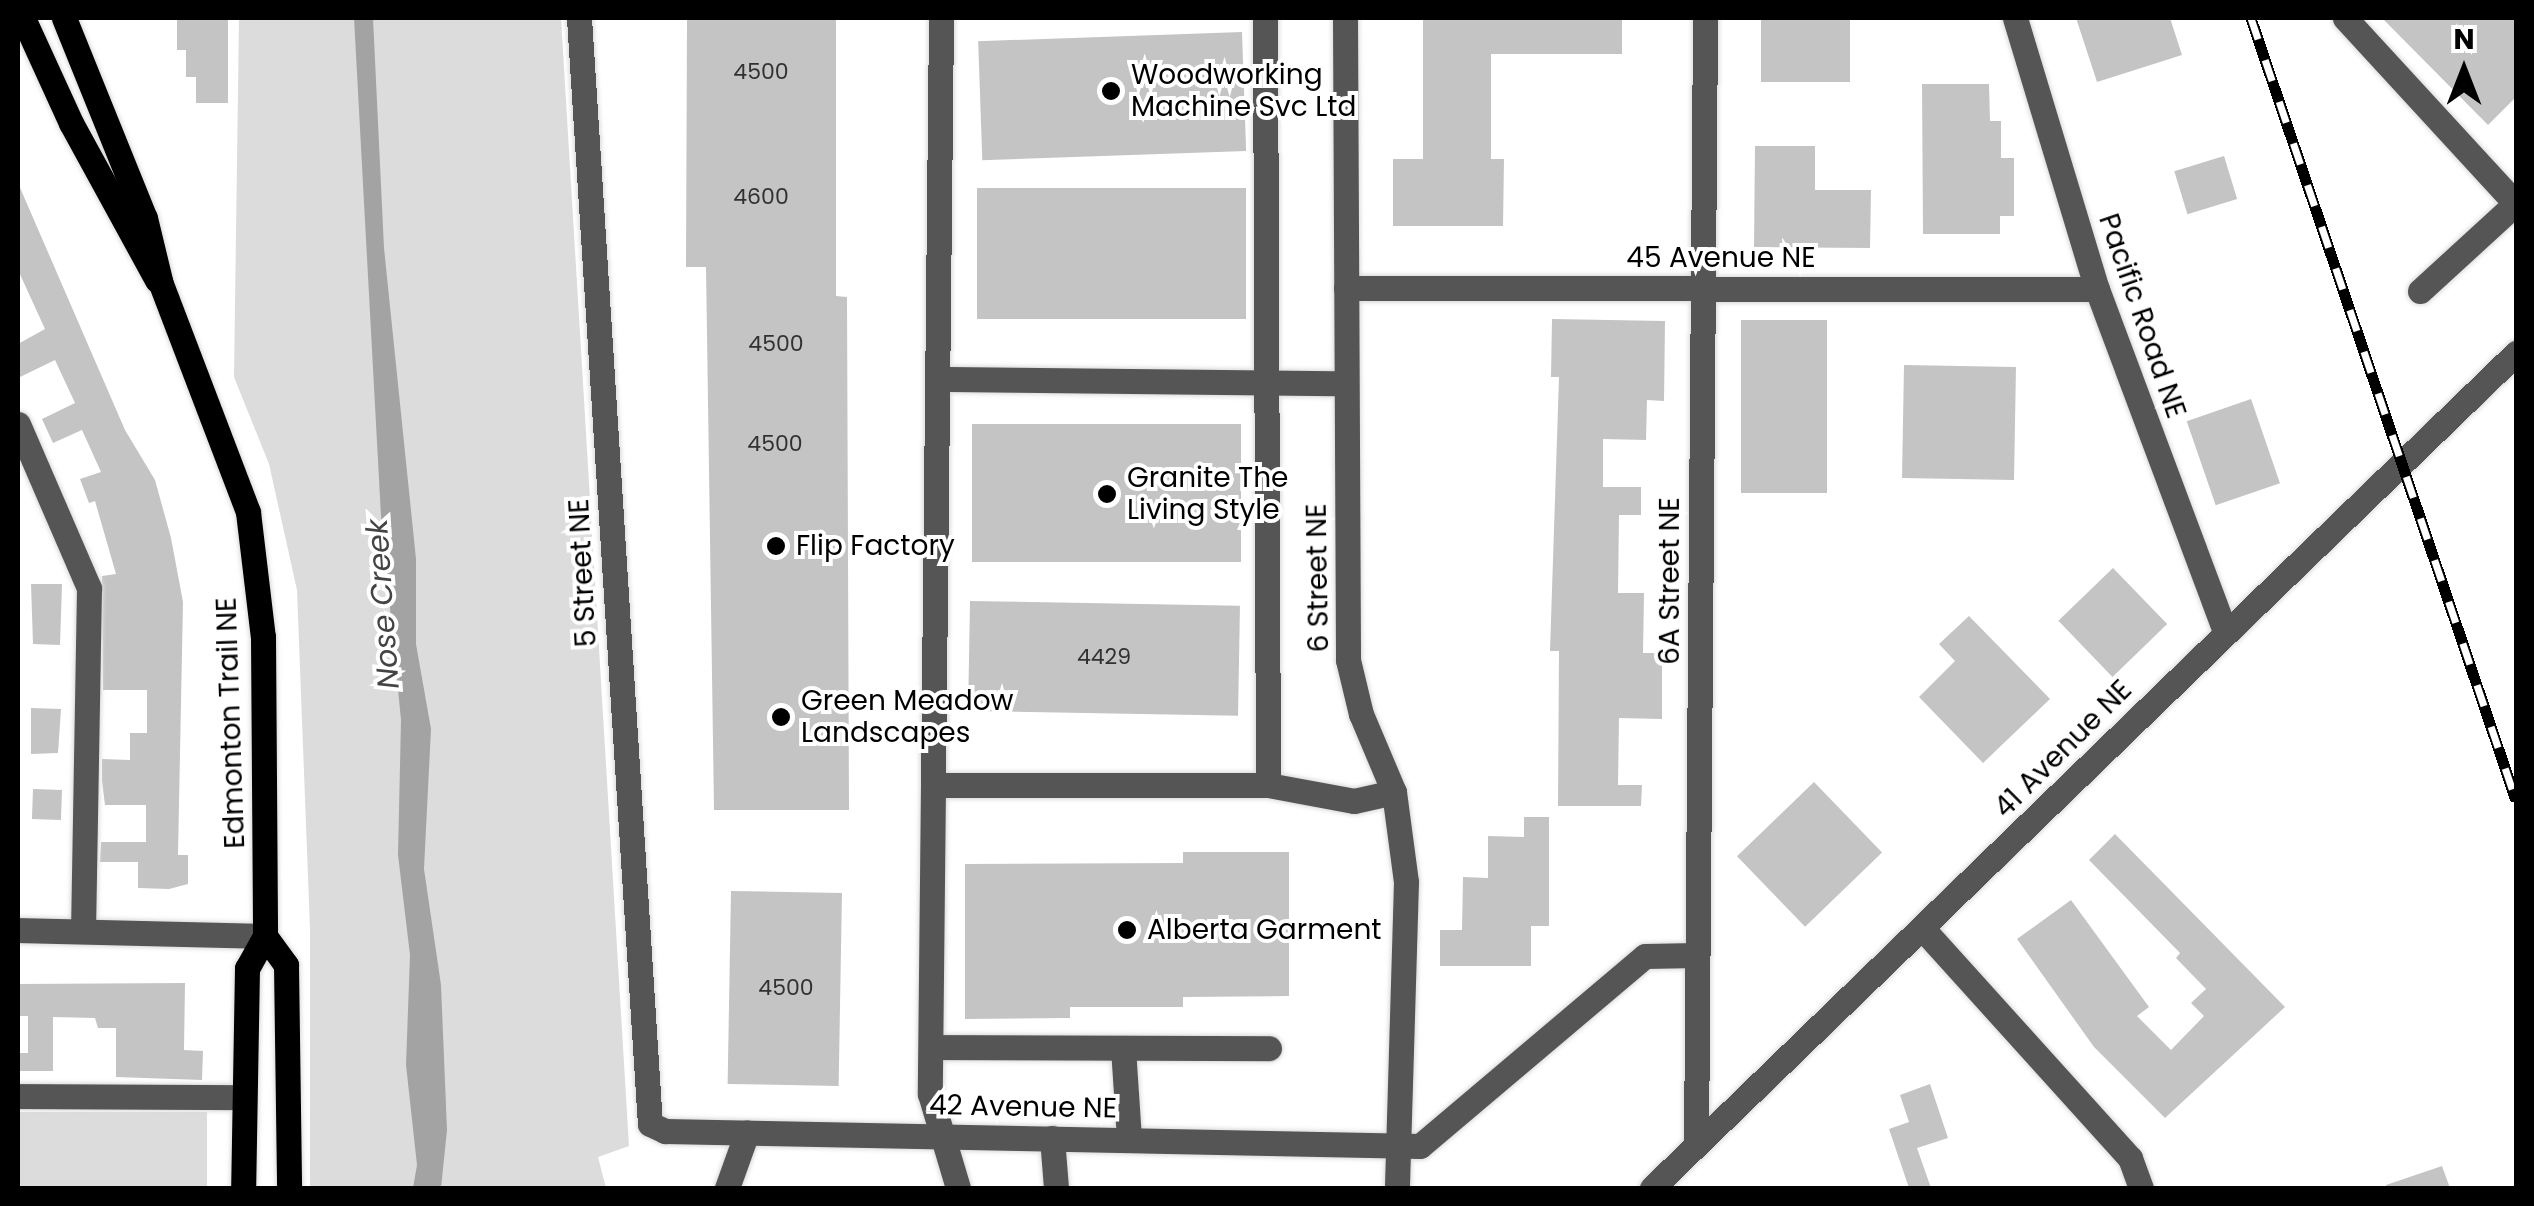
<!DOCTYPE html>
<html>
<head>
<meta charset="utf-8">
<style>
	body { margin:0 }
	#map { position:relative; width:2534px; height:1206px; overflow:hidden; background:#fff; font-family:Poppins,sans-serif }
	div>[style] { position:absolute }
	.green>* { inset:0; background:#dcdcdc; transform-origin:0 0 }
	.water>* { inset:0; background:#a3a3a3 }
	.building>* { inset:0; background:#c4c4c4; transform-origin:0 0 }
	.roads { filter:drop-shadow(0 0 2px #dbdbdb) drop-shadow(0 0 2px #dbdbdb) }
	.minor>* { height:25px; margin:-12.5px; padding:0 12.5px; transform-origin:12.5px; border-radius:12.5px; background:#555 }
	.major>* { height:25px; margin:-12.5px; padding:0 12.5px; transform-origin:12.5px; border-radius:12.5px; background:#000 }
	.rail>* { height:11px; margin-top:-5.5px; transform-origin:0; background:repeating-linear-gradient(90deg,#fff 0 22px,#000 0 44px); box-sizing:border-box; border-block:2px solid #000 }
	.dots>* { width:28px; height:28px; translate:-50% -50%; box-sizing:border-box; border:5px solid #fff; border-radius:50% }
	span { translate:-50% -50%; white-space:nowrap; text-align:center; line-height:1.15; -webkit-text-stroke:8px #fff; paint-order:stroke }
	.number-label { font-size:22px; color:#313131 }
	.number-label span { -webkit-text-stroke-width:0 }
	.poi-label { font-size:28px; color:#000 }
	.left { translate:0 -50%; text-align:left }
	.street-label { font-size:28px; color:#000 }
	.water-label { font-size:30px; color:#444; font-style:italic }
	.frame { position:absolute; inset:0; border:20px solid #000; pointer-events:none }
	.north { position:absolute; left:2414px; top:20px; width:100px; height:100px; -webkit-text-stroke:8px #fff; paint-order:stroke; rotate:0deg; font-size:28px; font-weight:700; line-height:40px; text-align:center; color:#000 }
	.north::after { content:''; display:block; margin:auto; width:35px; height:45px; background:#000; clip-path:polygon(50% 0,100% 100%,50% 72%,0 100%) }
</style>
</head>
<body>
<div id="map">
	<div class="green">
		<i style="clip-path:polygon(239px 18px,561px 18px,629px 1146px,598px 1157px,606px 1188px,310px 1188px,310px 929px,297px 590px,269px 464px,234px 377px)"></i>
		<i style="left:18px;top:1112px;width:189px;height:76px"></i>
	</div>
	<div class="water">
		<i style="clip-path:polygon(354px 18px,373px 18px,384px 248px,416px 559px,416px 644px,431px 729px,424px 869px,441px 985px,447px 1130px,441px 1188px,413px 1188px,417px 1165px,406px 1065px,410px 955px,398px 855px,401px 720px,381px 516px)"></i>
	</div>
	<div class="building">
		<i style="clip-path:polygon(177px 18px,228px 18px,228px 103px,196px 103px,196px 77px,186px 77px,186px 50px,177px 50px)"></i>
		<i style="clip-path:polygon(687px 18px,836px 18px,836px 296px,847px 297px,849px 810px,714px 810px,706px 267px,686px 267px)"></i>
		<i style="clip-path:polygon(1423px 18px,1622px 18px,1622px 54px,1491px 54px,1491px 159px,1504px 159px,1503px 226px,1393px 226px,1393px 159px,1423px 159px)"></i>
		<i style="left:1761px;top:18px;width:89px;height:64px"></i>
		<i style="clip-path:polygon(2076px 18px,2170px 18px,2182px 55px,2097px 82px)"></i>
		<i style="clip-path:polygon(2382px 18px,2516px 18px,2516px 97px,2488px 125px)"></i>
		<i style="left:1242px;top:32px;width:119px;height:264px;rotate:88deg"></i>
		<i style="clip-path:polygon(1922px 84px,1989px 84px,1990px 121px,2001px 121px,2001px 158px,2014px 158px,2014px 216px,2000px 216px,2000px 234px,1923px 234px)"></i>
		<i style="clip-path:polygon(1755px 146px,1815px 146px,1815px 190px,1871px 190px,1870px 248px,1754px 247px)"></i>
		<i style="left:2224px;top:156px;width:45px;height:52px;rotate:73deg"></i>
		<i style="clip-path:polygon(18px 183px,125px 430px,155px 480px,171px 538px,183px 602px,178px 855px,188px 855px,188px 884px,169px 889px,138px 888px,138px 862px,100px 862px,101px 842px,146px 842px,146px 805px,105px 805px,102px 781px,102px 759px,130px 760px,130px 733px,147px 733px,147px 690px,103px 690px,102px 576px,116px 574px,95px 501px,89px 503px,80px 479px,101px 472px,82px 430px,53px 443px,42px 419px,75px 403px,55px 360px,18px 378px,18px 344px,45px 329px,18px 270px)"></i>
		<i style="left:977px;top:188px;width:269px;height:131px"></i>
		<i style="clip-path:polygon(1552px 319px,1665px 321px,1664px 401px,1647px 400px,1646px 440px,1603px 439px,1603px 487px,1641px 487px,1641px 515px,1619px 515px,1618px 593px,1644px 593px,1643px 653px,1662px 653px,1662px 719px,1619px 718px,1618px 785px,1642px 785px,1641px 806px,1558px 806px,1559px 651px,1550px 651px,1559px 377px,1551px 377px)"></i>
		<i style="left:1741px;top:320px;width:86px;height:173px"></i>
		<i style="left:1904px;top:365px;width:112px;height:113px;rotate:1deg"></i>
		<i style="left:2251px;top:399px;width:89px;height:68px;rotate:71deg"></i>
		<i style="left:1241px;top:424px;width:138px;height:269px;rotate:90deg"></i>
		<i style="left:2113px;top:568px;width:78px;height:76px;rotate:46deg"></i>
		<i style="clip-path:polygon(31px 584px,62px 584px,60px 645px,33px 644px)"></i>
		<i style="left:970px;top:601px;width:270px;height:110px;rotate:1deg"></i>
		<i style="clip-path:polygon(1969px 616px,2050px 699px,1983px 763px,1919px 697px,1955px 661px,1939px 644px)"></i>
		<i style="clip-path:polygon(31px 708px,61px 709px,58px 753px,31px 754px)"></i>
		<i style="left:1814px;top:782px;width:98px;height:107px;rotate:46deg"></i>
		<i style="left:33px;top:789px;width:29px;height:30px;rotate:2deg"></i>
		<i style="clip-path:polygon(1524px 817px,1549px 817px,1549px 926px,1531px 926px,1531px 966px,1440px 966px,1440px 930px,1462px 930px,1463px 877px,1488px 878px,1488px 836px,1524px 837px)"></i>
		<i style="clip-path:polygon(2115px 834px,2285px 1007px,2165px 1118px,2094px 1047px,2017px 939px,2071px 900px,2149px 1007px,2137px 1016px,2171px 1050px,2204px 1016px,2191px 1003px,2206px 989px,2176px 958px,2180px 953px,2089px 860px)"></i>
		<i style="clip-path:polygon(1183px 852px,1289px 852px,1289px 996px,1183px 997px,1183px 1007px,1070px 1007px,1070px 1018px,965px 1019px,965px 864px,1183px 863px)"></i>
		<i style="left:731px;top:891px;width:111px;height:193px;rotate:1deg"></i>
		<i style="clip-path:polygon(185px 983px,184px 1050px,203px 1051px,202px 1080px,116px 1077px,116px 1028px,98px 1028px,95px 1018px,53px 1017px,53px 1071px,18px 1071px,18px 1053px,28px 1053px,28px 1016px,18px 1016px,18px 984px)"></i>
		<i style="clip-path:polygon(1930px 1084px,1948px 1138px,1917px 1148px,1931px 1188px,1909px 1188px,1889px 1129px,1909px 1122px,1900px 1095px)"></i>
		<i style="clip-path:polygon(2442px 1166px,2450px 1188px,2387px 1188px,2386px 1185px)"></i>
	</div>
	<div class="roads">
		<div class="minor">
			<i style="left:579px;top:18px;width:1108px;rotate:86.33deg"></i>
			<i style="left:650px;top:1124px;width:17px;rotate:25deg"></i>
			<i style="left:665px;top:1131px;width:755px;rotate:1.14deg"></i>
			<i style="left:1420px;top:1146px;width:294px;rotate:-40.2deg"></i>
			<i style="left:1645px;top:956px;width:52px;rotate:-1.1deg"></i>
			<i style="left:941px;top:18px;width:767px;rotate:90.6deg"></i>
			<i style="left:933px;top:785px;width:335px"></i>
			<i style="left:1268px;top:785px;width:87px;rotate:10.5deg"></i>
			<i style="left:1354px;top:801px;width:41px;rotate:-12.7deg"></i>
			<i style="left:1265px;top:18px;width:767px;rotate:89.78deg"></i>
			<i style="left:1345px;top:18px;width:642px;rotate:89.73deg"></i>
			<i style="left:1348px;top:660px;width:56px;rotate:76.5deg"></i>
			<i style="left:1361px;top:714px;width:85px;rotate:67.1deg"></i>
			<i style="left:1394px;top:792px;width:91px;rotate:82.4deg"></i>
			<i style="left:1406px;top:882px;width:306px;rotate:91.7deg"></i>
			<i style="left:2015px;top:18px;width:283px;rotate:73.2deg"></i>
			<i style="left:2097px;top:289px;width:365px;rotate:69.5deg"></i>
			<i style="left:2345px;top:18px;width:251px;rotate:47.4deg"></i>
			<i style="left:1346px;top:288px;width:751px;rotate:0.08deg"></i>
			<i style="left:2420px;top:291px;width:130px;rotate:-42.5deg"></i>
			<i style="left:938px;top:379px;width:408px;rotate:0.6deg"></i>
			<i style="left:18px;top:424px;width:179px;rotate:66.6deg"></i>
			<i style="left:89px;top:588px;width:343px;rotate:91deg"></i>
			<i style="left:933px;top:785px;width:309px;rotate:90.6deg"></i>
			<i style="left:930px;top:1094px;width:98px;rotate:73.4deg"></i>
			<i style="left:1923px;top:929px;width:309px;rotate:47.9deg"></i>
			<i style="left:2130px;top:1158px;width:32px;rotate:70deg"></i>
			<i style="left:18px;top:930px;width:247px;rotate:1.4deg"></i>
			<i style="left:931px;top:1047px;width:338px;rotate:0.2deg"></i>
			<i style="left:1123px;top:1048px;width:91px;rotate:86.2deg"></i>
			<i style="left:18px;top:1096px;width:224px;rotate:0.3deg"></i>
			<i style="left:1052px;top:1138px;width:50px;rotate:85.4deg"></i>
			<i style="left:1696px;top:1145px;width:1127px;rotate:-89.54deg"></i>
			<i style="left:727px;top:1188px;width:59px;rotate:-70.3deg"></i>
			<i style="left:1652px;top:1188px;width:1202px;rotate:-44.02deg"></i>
		</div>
		<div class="major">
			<i style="left:23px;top:18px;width:115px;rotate:65.4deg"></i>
			<i style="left:71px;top:123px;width:179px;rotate:61.3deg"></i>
			<i style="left:64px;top:18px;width:216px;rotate:68deg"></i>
			<i style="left:145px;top:218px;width:68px;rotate:76.4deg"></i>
			<i style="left:161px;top:284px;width:244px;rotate:69.1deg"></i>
			<i style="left:248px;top:512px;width:126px;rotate:83.2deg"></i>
			<i style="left:263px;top:637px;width:299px;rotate:89.6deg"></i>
			<i style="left:265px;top:936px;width:37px;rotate:119deg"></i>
			<i style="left:247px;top:968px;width:220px;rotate:91deg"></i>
			<i style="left:265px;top:936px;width:36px;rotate:54deg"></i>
			<i style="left:286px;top:965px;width:223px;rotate:89.2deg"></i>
		</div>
	</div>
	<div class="rail">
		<i style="left:2251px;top:18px;width:826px;rotate:71.28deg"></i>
	</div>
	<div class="dots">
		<i style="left:1111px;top:91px;background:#000"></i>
		<i style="left:1107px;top:494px;background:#000"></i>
		<i style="left:776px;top:546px;background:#000"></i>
		<i style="left:781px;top:717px;background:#000"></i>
		<i style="left:1127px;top:930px;background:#000"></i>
	</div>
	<div class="number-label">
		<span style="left:761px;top:72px">4500</span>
		<span style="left:761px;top:197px">4600</span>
		<span style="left:776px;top:344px">4500</span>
		<span style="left:775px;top:444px">4500</span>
		<span style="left:1104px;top:657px">4429</span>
		<span style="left:786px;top:988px">4500</span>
	</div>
	<div class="poi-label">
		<span class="left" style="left:1131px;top:91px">Woodworking<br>Machine Svc Ltd</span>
		<span class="left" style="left:1127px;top:494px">Granite The<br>Living Style</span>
		<span class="left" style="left:796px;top:546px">Flip Factory</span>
		<span class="left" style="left:801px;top:717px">Green Meadow<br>Landscapes</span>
		<span class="left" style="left:1147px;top:930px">Alberta Garment</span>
	</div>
	<div class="street-label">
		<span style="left:1721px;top:258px">45 Avenue NE</span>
		<span style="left:2142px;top:316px;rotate:71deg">Pacific Road NE</span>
		<span style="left:583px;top:573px;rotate:-93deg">5 Street NE</span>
		<span style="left:1318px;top:578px;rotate:-91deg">6 Street NE</span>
		<span style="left:1670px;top:581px;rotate:-90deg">6A Street NE</span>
		<span style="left:231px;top:723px;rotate:-92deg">Edmonton Trail NE</span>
		<span style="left:2063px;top:749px;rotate:-45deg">41 Avenue NE</span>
		<span style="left:1023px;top:1107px;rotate:1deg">42 Avenue NE</span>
	</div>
	<div class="water-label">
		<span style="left:383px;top:604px;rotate:-94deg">Nose Creek</span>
	</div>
	<div class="frame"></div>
	<div class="north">N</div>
</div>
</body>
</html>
